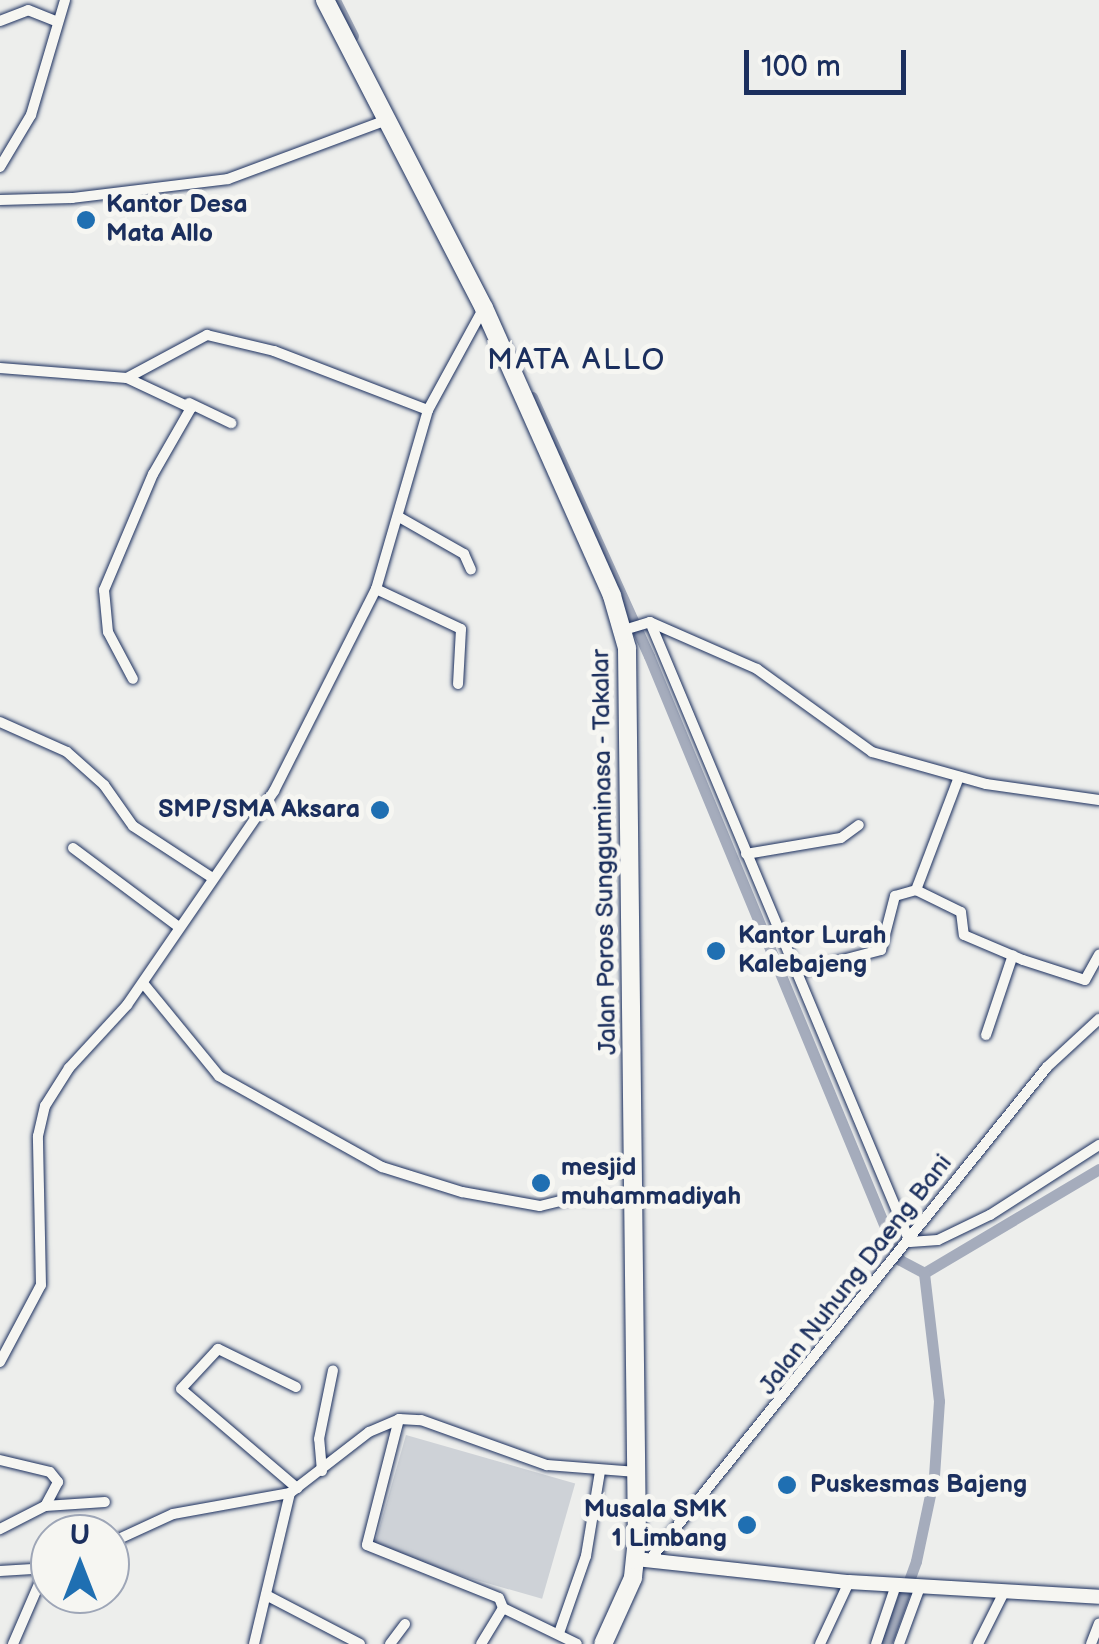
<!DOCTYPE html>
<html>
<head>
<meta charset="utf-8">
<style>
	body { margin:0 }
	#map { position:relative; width:1099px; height:1644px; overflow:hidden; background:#edeeec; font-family:"Balsamiq Sans",sans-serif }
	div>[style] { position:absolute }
	.green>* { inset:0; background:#ced2d7; transform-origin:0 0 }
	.canal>* { height:11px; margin:-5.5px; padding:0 5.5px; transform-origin:5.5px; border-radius:5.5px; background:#a5acbc }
	.roads { filter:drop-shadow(0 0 2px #1b2f5e) drop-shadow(0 0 2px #1b2f5e) }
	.street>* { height:10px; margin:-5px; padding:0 5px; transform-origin:5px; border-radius:5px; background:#f6f6f2 }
	.secondary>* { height:14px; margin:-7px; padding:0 7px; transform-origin:7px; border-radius:7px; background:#f6f6f2 }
	.highway>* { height:18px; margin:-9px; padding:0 9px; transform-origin:9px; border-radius:9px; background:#f6f6f2 }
	.dots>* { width:28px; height:28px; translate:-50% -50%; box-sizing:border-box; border:5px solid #f6f6f2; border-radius:50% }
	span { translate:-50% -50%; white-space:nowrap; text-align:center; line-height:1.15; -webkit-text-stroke:10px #f6f6f2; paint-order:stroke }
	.poi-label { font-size:25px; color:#1b2f5e; font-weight:700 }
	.left { translate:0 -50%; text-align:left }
	.right { translate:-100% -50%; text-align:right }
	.street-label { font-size:25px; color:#1b2f5e }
	.quarter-label { font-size:30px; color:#1b2f5e; letter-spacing:2.5px }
	.north { position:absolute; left:30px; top:1514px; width:100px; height:100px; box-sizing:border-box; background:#f6f6f2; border:2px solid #9ea6b7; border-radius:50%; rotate:0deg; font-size:28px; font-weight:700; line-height:40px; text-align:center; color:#1b2f5e }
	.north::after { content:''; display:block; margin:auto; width:35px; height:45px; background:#1f6fb2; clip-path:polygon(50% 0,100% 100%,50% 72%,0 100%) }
	.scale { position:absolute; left:744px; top:50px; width:162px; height:45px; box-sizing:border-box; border:5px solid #1b2f5e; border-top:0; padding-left:12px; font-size:30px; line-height:35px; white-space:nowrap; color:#1b2f5e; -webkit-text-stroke:8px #f6f6f2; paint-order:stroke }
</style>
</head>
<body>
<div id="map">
	<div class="green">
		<i style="left:406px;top:1435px;width:176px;height:120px;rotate:16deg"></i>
	</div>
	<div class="canal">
		<i style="left:335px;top:0;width:40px;rotate:63.4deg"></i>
		<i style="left:532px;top:397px;width:284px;rotate:65.7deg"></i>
		<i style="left:649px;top:656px;width:631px;rotate:67.54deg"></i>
		<i style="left:890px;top:1239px;width:23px;rotate:65deg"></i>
		<i style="left:900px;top:1260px;width:27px;rotate:28deg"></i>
		<i style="left:924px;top:1273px;width:204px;rotate:-30.7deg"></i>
		<i style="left:886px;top:1644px;width:88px;rotate:-70.1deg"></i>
		<i style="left:916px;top:1561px;width:87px;rotate:-78deg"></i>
		<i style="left:934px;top:1476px;width:75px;rotate:-86.2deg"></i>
		<i style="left:939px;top:1401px;width:129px;rotate:-96.7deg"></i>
	</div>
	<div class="roads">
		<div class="street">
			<i style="left:0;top:21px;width:30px;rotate:-21deg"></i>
			<i style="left:28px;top:10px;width:32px;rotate:22deg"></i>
			<i style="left:0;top:167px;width:61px;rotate:-59.2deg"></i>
			<i style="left:31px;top:115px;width:120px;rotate:-73.5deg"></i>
			<i style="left:0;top:200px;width:72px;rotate:-1.6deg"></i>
			<i style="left:72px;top:198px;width:157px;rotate:-6.9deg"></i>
			<i style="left:228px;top:179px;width:170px;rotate:-20.4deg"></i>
			<i style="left:0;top:368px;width:127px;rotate:4.5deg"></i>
			<i style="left:127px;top:378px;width:91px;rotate:-28.3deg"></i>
			<i style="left:207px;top:335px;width:69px;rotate:13.4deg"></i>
			<i style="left:274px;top:351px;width:165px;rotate:21deg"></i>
			<i style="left:127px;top:378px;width:71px;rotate:25.1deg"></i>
			<i style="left:191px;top:408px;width:76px;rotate:119.9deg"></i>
			<i style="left:153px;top:474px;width:126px;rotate:112.9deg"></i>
			<i style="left:104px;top:590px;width:42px;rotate:84.6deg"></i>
			<i style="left:108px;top:632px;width:53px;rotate:62deg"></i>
			<i style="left:189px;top:403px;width:47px;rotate:25.5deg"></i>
			<i style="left:399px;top:517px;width:75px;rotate:29.6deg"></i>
			<i style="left:464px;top:554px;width:17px;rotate:66deg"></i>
			<i style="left:376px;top:589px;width:94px;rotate:25.2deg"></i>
			<i style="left:461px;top:629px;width:55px;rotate:93.1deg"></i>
			<i style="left:650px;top:622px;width:672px;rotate:67.25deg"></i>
			<i style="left:910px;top:1242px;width:28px;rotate:-4deg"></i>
			<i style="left:938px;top:1240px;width:58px;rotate:-25.7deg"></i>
			<i style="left:990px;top:1215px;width:130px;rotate:-32.7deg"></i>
			<i style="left:624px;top:630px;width:27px;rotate:-17deg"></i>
			<i style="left:650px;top:622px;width:117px;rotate:23.7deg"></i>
			<i style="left:757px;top:669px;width:142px;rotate:35.8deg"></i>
			<i style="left:872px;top:752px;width:118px;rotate:15.7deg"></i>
			<i style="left:986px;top:784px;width:114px;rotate:8.1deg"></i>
			<i style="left:0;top:722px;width:73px;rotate:24.1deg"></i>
			<i style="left:67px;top:752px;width:50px;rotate:41.7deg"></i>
			<i style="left:104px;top:785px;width:50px;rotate:54.7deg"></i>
			<i style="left:133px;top:826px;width:93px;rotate:33.2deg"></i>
			<i style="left:73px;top:848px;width:132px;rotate:36.7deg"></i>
			<i style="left:746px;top:854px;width:96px;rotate:-9.6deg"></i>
			<i style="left:841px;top:838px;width:22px;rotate:-36deg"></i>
			<i style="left:916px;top:890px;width:50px;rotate:26.1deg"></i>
			<i style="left:961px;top:912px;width:23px;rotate:83deg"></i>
			<i style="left:964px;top:935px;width:64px;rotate:23deg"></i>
			<i style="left:1023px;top:960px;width:65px;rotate:17.9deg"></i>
			<i style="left:1085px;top:980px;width:29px;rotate:-61deg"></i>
			<i style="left:797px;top:972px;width:87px;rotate:-14.7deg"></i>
			<i style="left:881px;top:950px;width:56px;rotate:-75.5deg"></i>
			<i style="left:895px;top:896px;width:22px;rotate:-16deg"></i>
			<i style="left:916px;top:890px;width:121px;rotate:-69.2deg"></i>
			<i style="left:143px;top:983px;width:120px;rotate:50.7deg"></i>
			<i style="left:219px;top:1076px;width:187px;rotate:29.2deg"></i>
			<i style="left:382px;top:1167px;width:84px;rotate:17.4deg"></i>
			<i style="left:462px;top:1192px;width:79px;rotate:10.2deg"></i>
			<i style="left:540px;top:1206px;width:34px;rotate:-14deg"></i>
			<i style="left:573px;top:1198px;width:61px;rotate:0.9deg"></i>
			<i style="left:986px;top:1035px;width:84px;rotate:-71.4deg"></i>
			<i style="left:0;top:1362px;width:87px;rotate:-62deg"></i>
			<i style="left:41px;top:1285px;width:149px;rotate:-91.2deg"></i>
			<i style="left:38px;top:1136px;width:31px;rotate:-77deg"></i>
			<i style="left:45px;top:1106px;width:45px;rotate:-57.7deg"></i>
			<i style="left:69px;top:1068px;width:86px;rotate:-47.4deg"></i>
			<i style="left:127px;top:1005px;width:260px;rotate:-55.5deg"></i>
			<i style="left:274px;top:791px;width:226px;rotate:-63.2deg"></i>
			<i style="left:376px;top:589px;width:186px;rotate:-73.8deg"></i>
			<i style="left:428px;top:410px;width:115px;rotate:-61.4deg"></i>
			<i style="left:296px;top:1387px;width:87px;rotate:-154deg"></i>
			<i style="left:218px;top:1349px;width:54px;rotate:132.8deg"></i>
			<i style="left:181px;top:1389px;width:153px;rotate:40.5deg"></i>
			<i style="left:399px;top:1419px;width:130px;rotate:104.3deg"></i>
			<i style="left:367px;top:1545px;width:142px;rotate:21.9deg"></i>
			<i style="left:499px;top:1598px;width:11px;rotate:68deg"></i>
			<i style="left:503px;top:1608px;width:42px;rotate:121.4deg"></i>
			<i style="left:0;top:1460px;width:51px;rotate:13.5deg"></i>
			<i style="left:50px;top:1472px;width:13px;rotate:51deg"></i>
			<i style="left:58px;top:1482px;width:27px;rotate:118deg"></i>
			<i style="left:45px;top:1506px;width:51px;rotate:152.9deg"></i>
			<i style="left:322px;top:1471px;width:32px;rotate:-95deg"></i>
			<i style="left:319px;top:1439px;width:70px;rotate:-78.5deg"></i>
			<i style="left:45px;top:1506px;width:60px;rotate:-3.8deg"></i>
			<i style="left:110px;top:1543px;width:69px;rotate:-24.7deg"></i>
			<i style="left:173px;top:1514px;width:119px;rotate:-10.2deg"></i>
			<i style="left:290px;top:1493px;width:100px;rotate:-37.7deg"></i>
			<i style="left:369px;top:1432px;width:33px;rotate:-23deg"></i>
			<i style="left:399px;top:1419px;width:22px;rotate:3deg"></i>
			<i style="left:421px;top:1420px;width:134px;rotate:19.7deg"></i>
			<i style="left:547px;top:1465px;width:90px;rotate:4.4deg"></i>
			<i style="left:649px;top:1561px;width:634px;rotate:-51.14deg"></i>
			<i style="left:1047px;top:1067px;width:71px;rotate:-42.7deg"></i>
			<i style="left:0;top:1571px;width:49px;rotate:-3.5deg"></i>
			<i style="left:266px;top:1595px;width:106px;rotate:27.5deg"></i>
			<i style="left:503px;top:1608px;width:82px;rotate:25.9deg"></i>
			<i style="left:559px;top:1633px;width:82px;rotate:-70.7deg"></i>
			<i style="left:586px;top:1556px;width:86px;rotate:-80.6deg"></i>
			<i style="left:13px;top:1644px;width:81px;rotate:-66.6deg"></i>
			<i style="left:254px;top:1644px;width:155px;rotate:-76.6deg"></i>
			<i style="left:390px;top:1644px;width:25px;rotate:-53deg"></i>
			<i style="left:820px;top:1644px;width:68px;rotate:-64.9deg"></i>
			<i style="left:876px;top:1644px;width:62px;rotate:-71.3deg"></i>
			<i style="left:899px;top:1644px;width:61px;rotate:-69.8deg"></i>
			<i style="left:978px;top:1644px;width:58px;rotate:-63.4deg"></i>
			<i style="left:1091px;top:1644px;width:22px;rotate:-69deg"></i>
		</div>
		<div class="secondary">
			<i style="left:636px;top:1559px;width:214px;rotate:6.2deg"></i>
			<i style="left:849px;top:1582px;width:250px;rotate:3.4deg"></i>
		</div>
		<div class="highway">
			<i style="left:325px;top:0;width:347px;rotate:62.7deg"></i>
			<i style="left:484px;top:308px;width:315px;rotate:66deg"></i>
			<i style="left:612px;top:596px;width:54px;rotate:73.9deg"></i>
			<i style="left:627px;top:648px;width:891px;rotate:89.36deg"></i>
			<i style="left:637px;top:1539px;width:39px;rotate:96deg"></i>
			<i style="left:633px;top:1578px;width:72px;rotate:114.4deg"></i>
		</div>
	</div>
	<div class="dots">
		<i style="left:86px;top:220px;background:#1f6fb2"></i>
		<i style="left:380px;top:810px;background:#1f6fb2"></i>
		<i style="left:716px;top:951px;background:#1f6fb2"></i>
		<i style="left:541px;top:1183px;background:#1f6fb2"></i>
		<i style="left:787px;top:1485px;background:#1f6fb2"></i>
		<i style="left:747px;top:1525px;background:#1f6fb2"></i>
	</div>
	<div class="poi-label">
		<span class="left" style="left:106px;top:220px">Kantor Desa<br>Mata Allo</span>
		<span class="right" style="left:360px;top:810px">SMP/SMA Aksara</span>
		<span class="left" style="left:738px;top:951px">Kantor Lurah<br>Kalebajeng</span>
		<span class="left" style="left:561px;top:1183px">mesjid<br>muhammadiyah</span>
		<span class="left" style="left:810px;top:1485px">Puskesmas Bajeng</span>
		<span class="right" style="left:727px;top:1525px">Musala SMK<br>1 Limbang</span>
	</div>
	<div class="street-label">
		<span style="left:605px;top:852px;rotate:-91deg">Jalan Poros Sungguminasa - Takalar</span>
		<span style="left:856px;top:1275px;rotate:-52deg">Jalan Nuhung Daeng Bani</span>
	</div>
	<div class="quarter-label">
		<span style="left:577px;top:360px">MATA ALLO</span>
	</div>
	<div class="north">U</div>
	<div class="scale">100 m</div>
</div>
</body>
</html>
